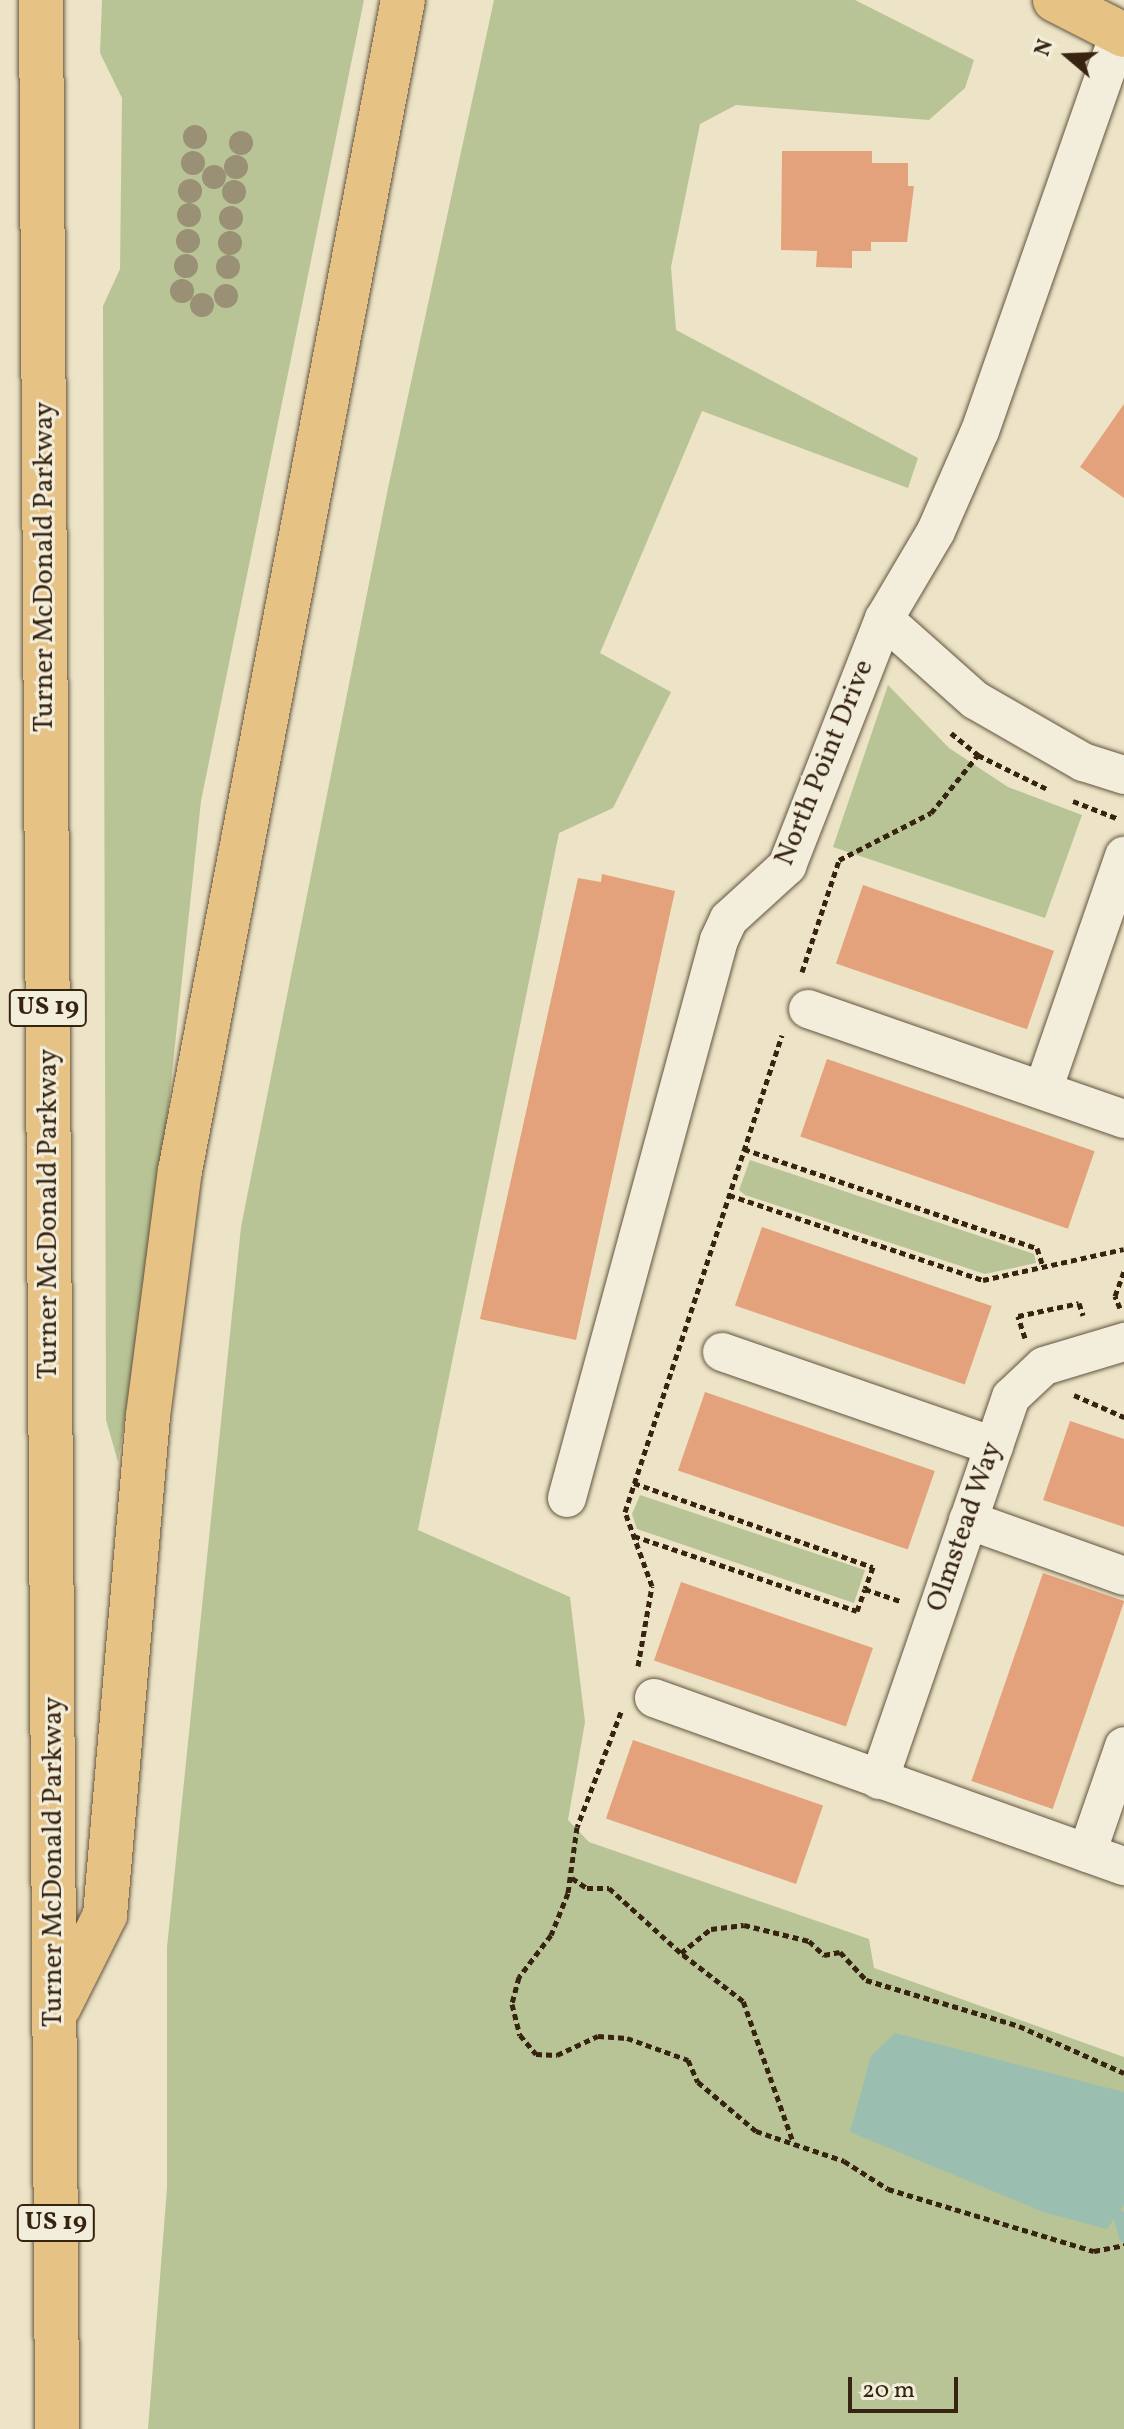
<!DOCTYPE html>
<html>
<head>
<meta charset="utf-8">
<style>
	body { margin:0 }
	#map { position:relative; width:1124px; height:2429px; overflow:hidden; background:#ede4c7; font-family:Vollkorn,serif }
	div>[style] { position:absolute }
	.green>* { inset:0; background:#b8c496 }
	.water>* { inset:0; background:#9abfb1 }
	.stream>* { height:11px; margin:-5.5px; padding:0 5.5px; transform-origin:5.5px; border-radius:5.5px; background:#9abfb1 }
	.building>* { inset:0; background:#e3a27b; transform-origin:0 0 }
	.path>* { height:5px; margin-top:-2.5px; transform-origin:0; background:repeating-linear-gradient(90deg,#362411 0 6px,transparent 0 10px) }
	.roads { filter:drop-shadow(0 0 2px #64543e) drop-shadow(0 0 2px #64543e) }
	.minor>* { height:38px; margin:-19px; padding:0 19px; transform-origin:19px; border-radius:19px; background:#f3eddb }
	.major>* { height:44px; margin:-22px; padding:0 22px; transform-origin:22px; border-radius:22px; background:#e6c284 }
	.highway>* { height:44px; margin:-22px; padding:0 22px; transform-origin:22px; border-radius:22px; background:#e6c284 }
	.trees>* { width:24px; height:24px; margin:-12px; border-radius:50%; background:#9a9075 }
	span { translate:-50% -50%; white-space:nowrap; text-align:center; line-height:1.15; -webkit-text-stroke:6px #f3eddb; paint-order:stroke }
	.shield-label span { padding:2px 6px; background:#f3eddb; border:2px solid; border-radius:6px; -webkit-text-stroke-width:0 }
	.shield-label { font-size:26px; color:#362411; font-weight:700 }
	.street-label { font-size:28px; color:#362411 }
	.north { position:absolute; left:1028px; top:16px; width:80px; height:80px; -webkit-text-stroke:6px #f3eddb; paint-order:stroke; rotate:289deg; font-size:22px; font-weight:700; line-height:32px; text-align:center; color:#362411 }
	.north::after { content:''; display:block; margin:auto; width:28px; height:36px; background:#362411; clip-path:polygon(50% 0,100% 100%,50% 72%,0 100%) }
	.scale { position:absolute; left:848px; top:2377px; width:110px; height:36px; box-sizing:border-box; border:4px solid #362411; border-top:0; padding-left:10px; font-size:24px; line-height:28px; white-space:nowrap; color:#362411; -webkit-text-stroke:6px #f3eddb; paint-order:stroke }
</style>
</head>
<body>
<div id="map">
	<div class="green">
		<i style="clip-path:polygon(102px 0,364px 0,201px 801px,160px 1186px,118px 1462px,106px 1420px,103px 306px,120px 269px,122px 98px,100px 53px)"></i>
		<i style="clip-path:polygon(494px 0,855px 0,974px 60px,965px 88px,929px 120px,736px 105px,700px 124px,671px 267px,676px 330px,918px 458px,908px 488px,702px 411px,600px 653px,671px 692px,613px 808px,559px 833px,418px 1530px,570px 1597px,585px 1722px,568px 1820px,589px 1842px,869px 1939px,874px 1968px,1124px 2057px,1124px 2429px,148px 2429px,167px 2188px,167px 1947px,241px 1227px,388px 488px)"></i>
		<i style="clip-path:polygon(888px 685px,949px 748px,1008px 787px,1082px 815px,1045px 918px,833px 847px)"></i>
		<i style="clip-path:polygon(750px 1160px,1034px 1254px,1036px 1263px,985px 1274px,745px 1195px,739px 1190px)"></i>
		<i style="clip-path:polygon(640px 1495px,865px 1570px,854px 1603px,637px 1529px,632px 1514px)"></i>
	</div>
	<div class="water">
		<i style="clip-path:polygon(895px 2033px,1124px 2092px,1124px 2205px,1107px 2229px,1046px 2213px,850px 2132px,871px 2056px)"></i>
	</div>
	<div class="stream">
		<i style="left:1118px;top:2214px;width:23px;rotate:75deg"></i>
	</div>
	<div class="building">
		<i style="clip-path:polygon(782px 151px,872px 151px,872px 163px,908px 163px,908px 186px,914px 186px,907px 242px,871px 242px,871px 251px,852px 251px,852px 268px,816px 267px,817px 251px,781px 250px)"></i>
		<i style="clip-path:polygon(1124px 404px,1124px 498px,1080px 467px)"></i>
		<i style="clip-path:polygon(602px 874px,675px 891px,576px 1340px,480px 1319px,578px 878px,601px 882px)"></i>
		<i style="left:863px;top:885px;width:202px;height:83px;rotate:19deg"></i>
		<i style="left:827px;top:1059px;width:283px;height:82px;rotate:19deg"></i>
		<i style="left:762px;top:1227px;width:243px;height:83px;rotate:19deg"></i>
		<i style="left:705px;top:1392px;width:243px;height:83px;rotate:19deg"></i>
		<i style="clip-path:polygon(1070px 1421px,1124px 1439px,1124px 1527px,1043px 1500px)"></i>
		<i style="left:1043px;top:1573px;width:86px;height:220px;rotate:19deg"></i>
		<i style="left:681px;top:1582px;width:203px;height:83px;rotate:19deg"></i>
		<i style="left:633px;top:1740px;width:201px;height:83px;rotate:19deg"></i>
	</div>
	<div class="path">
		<i style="left:951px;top:733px;width:35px;rotate:39deg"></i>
		<i style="left:978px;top:755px;width:79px;rotate:26.2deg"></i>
		<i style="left:1073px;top:801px;width:49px;rotate:21.4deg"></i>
		<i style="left:802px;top:972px;width:118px;rotate:-71.7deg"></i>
		<i style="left:839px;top:860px;width:103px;rotate:-27.1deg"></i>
		<i style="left:931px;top:813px;width:75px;rotate:-51deg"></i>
		<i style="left:744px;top:1149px;width:309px;rotate:18.7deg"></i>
		<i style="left:1037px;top:1248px;width:19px;rotate:72deg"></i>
		<i style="left:729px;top:1195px;width:268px;rotate:18.5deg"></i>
		<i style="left:983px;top:1280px;width:144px;rotate:-12.4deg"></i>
		<i style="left:1120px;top:1308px;width:13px;rotate:-113deg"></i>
		<i style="left:1115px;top:1296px;width:27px;rotate:-70deg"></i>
		<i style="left:1025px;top:1338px;width:23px;rotate:-108deg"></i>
		<i style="left:1018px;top:1316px;width:62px;rotate:-12deg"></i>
		<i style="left:1079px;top:1303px;width:13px;rotate:72deg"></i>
		<i style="left:1074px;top:1395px;width:55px;rotate:23.7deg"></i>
		<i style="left:634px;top:1483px;width:253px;rotate:19.4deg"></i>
		<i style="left:873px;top:1567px;width:23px;rotate:110deg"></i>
		<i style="left:634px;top:1536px;width:235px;rotate:18.6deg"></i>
		<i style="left:857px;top:1611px;width:23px;rotate:-70deg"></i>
		<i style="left:865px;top:1589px;width:39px;rotate:19deg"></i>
		<i style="left:638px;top:1666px;width:81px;rotate:-80.1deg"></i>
		<i style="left:652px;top:1586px;width:79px;rotate:-110deg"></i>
		<i style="left:625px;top:1512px;width:502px;rotate:-71.78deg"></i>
		<i style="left:621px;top:1712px;width:123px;rotate:110.9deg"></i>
		<i style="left:577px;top:1827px;width:67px;rotate:97.8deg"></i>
		<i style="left:568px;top:1893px;width:45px;rotate:112deg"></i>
		<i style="left:551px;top:1935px;width:53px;rotate:127.3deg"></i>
		<i style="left:519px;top:1977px;width:28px;rotate:105deg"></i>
		<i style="left:512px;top:2004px;width:32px;rotate:76deg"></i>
		<i style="left:520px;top:2035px;width:25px;rotate:50deg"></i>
		<i style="left:536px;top:2054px;width:21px;rotate:3deg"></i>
		<i style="left:557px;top:2055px;width:45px;rotate:-24.9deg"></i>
		<i style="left:598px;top:2036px;width:29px;rotate:4deg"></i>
		<i style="left:627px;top:2038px;width:65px;rotate:19.8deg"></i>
		<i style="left:688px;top:2060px;width:24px;rotate:66deg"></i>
		<i style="left:698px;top:2082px;width:76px;rotate:40.2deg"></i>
		<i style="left:756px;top:2131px;width:93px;rotate:18.8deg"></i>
		<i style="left:844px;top:2161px;width:52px;rotate:32.5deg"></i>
		<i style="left:888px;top:2189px;width:215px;rotate:16.8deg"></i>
		<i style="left:1094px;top:2251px;width:31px;rotate:-11deg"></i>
		<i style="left:572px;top:1878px;width:18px;rotate:34deg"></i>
		<i style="left:587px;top:1888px;width:22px"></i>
		<i style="left:609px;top:1888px;width:97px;rotate:42.1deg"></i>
		<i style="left:792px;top:2139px;width:146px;rotate:-109.5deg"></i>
		<i style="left:743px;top:2001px;width:78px;rotate:-142.3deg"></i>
		<i style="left:681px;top:1953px;width:38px;rotate:-39deg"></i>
		<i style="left:711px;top:1929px;width:33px;rotate:-7deg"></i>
		<i style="left:744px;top:1925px;width:67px;rotate:13.8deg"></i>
		<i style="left:809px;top:1941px;width:21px;rotate:43deg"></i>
		<i style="left:824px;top:1955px;width:16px;rotate:-11deg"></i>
		<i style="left:840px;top:1952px;width:38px;rotate:47deg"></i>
		<i style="left:866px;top:1980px;width:160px;rotate:16.7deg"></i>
		<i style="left:1019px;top:2026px;width:115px;rotate:24.1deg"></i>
	</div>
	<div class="roads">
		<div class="minor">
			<i style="left:884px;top:619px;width:122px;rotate:41.7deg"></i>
			<i style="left:975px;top:700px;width:125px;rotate:29.9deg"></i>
			<i style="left:1083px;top:762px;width:43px;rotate:17.6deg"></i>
			<i style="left:808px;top:1009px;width:335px;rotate:19.2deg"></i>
			<i style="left:1043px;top:1090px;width:248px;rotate:-70.9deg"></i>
			<i style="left:722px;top:1352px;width:288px;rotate:19.1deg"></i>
			<i style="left:567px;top:1498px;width:578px;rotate:-74.76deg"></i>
			<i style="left:719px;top:940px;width:23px;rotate:-65deg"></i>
			<i style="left:729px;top:919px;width:79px;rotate:-42.4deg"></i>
			<i style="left:787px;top:866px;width:265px;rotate:-68.6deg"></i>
			<i style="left:884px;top:619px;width:102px;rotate:-59.4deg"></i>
			<i style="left:936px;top:531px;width:109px;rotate:-66.3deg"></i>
			<i style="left:980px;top:431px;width:423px;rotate:-70.7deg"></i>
			<i style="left:968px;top:1520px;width:166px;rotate:19.7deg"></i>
			<i style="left:654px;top:1698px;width:499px;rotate:19.7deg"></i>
			<i style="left:879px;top:1780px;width:405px;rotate:-71deg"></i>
			<i style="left:1011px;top:1397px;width:45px;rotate:-43.2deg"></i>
			<i style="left:1044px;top:1366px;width:84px;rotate:-16.7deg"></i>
			<i style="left:1087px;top:1853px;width:113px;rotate:-70.9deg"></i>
		</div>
		<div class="major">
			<i style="left:1055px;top:0;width:77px;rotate:26.9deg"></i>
		</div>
		<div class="highway">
			<i style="left:41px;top:0;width:2429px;rotate:89.62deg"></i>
			<i style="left:59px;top:2007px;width:103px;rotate:-63.4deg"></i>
			<i style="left:105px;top:1915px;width:501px;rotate:-85.07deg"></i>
			<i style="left:148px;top:1416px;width:247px;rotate:-82.6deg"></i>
			<i style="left:180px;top:1171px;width:1192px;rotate:-79.22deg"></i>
		</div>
	</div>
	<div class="trees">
		<i style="left:195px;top:137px"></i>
		<i style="left:241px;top:143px"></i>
		<i style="left:193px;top:163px"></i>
		<i style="left:236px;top:167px"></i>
		<i style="left:214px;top:177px"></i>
		<i style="left:190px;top:191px"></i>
		<i style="left:234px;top:192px"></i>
		<i style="left:189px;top:215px"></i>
		<i style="left:231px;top:218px"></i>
		<i style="left:188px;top:241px"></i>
		<i style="left:230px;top:243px"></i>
		<i style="left:186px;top:266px"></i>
		<i style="left:228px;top:267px"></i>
		<i style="left:182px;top:291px"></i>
		<i style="left:226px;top:296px"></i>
		<i style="left:202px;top:305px"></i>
	</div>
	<div class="shield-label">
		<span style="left:48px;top:1008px">US 19</span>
		<span style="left:56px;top:2223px">US 19</span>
	</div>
	<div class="street-label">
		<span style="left:45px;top:567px;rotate:-90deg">Turner McDonald Parkway</span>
		<span style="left:825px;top:763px;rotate:-68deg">North Point Drive</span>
		<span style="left:49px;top:1214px;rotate:-90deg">Turner McDonald Parkway</span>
		<span style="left:965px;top:1527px;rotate:-71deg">Olmstead Way</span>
		<span style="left:54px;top:1862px;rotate:-90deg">Turner McDonald Parkway</span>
	</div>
	<div class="north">N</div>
	<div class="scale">20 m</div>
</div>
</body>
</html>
